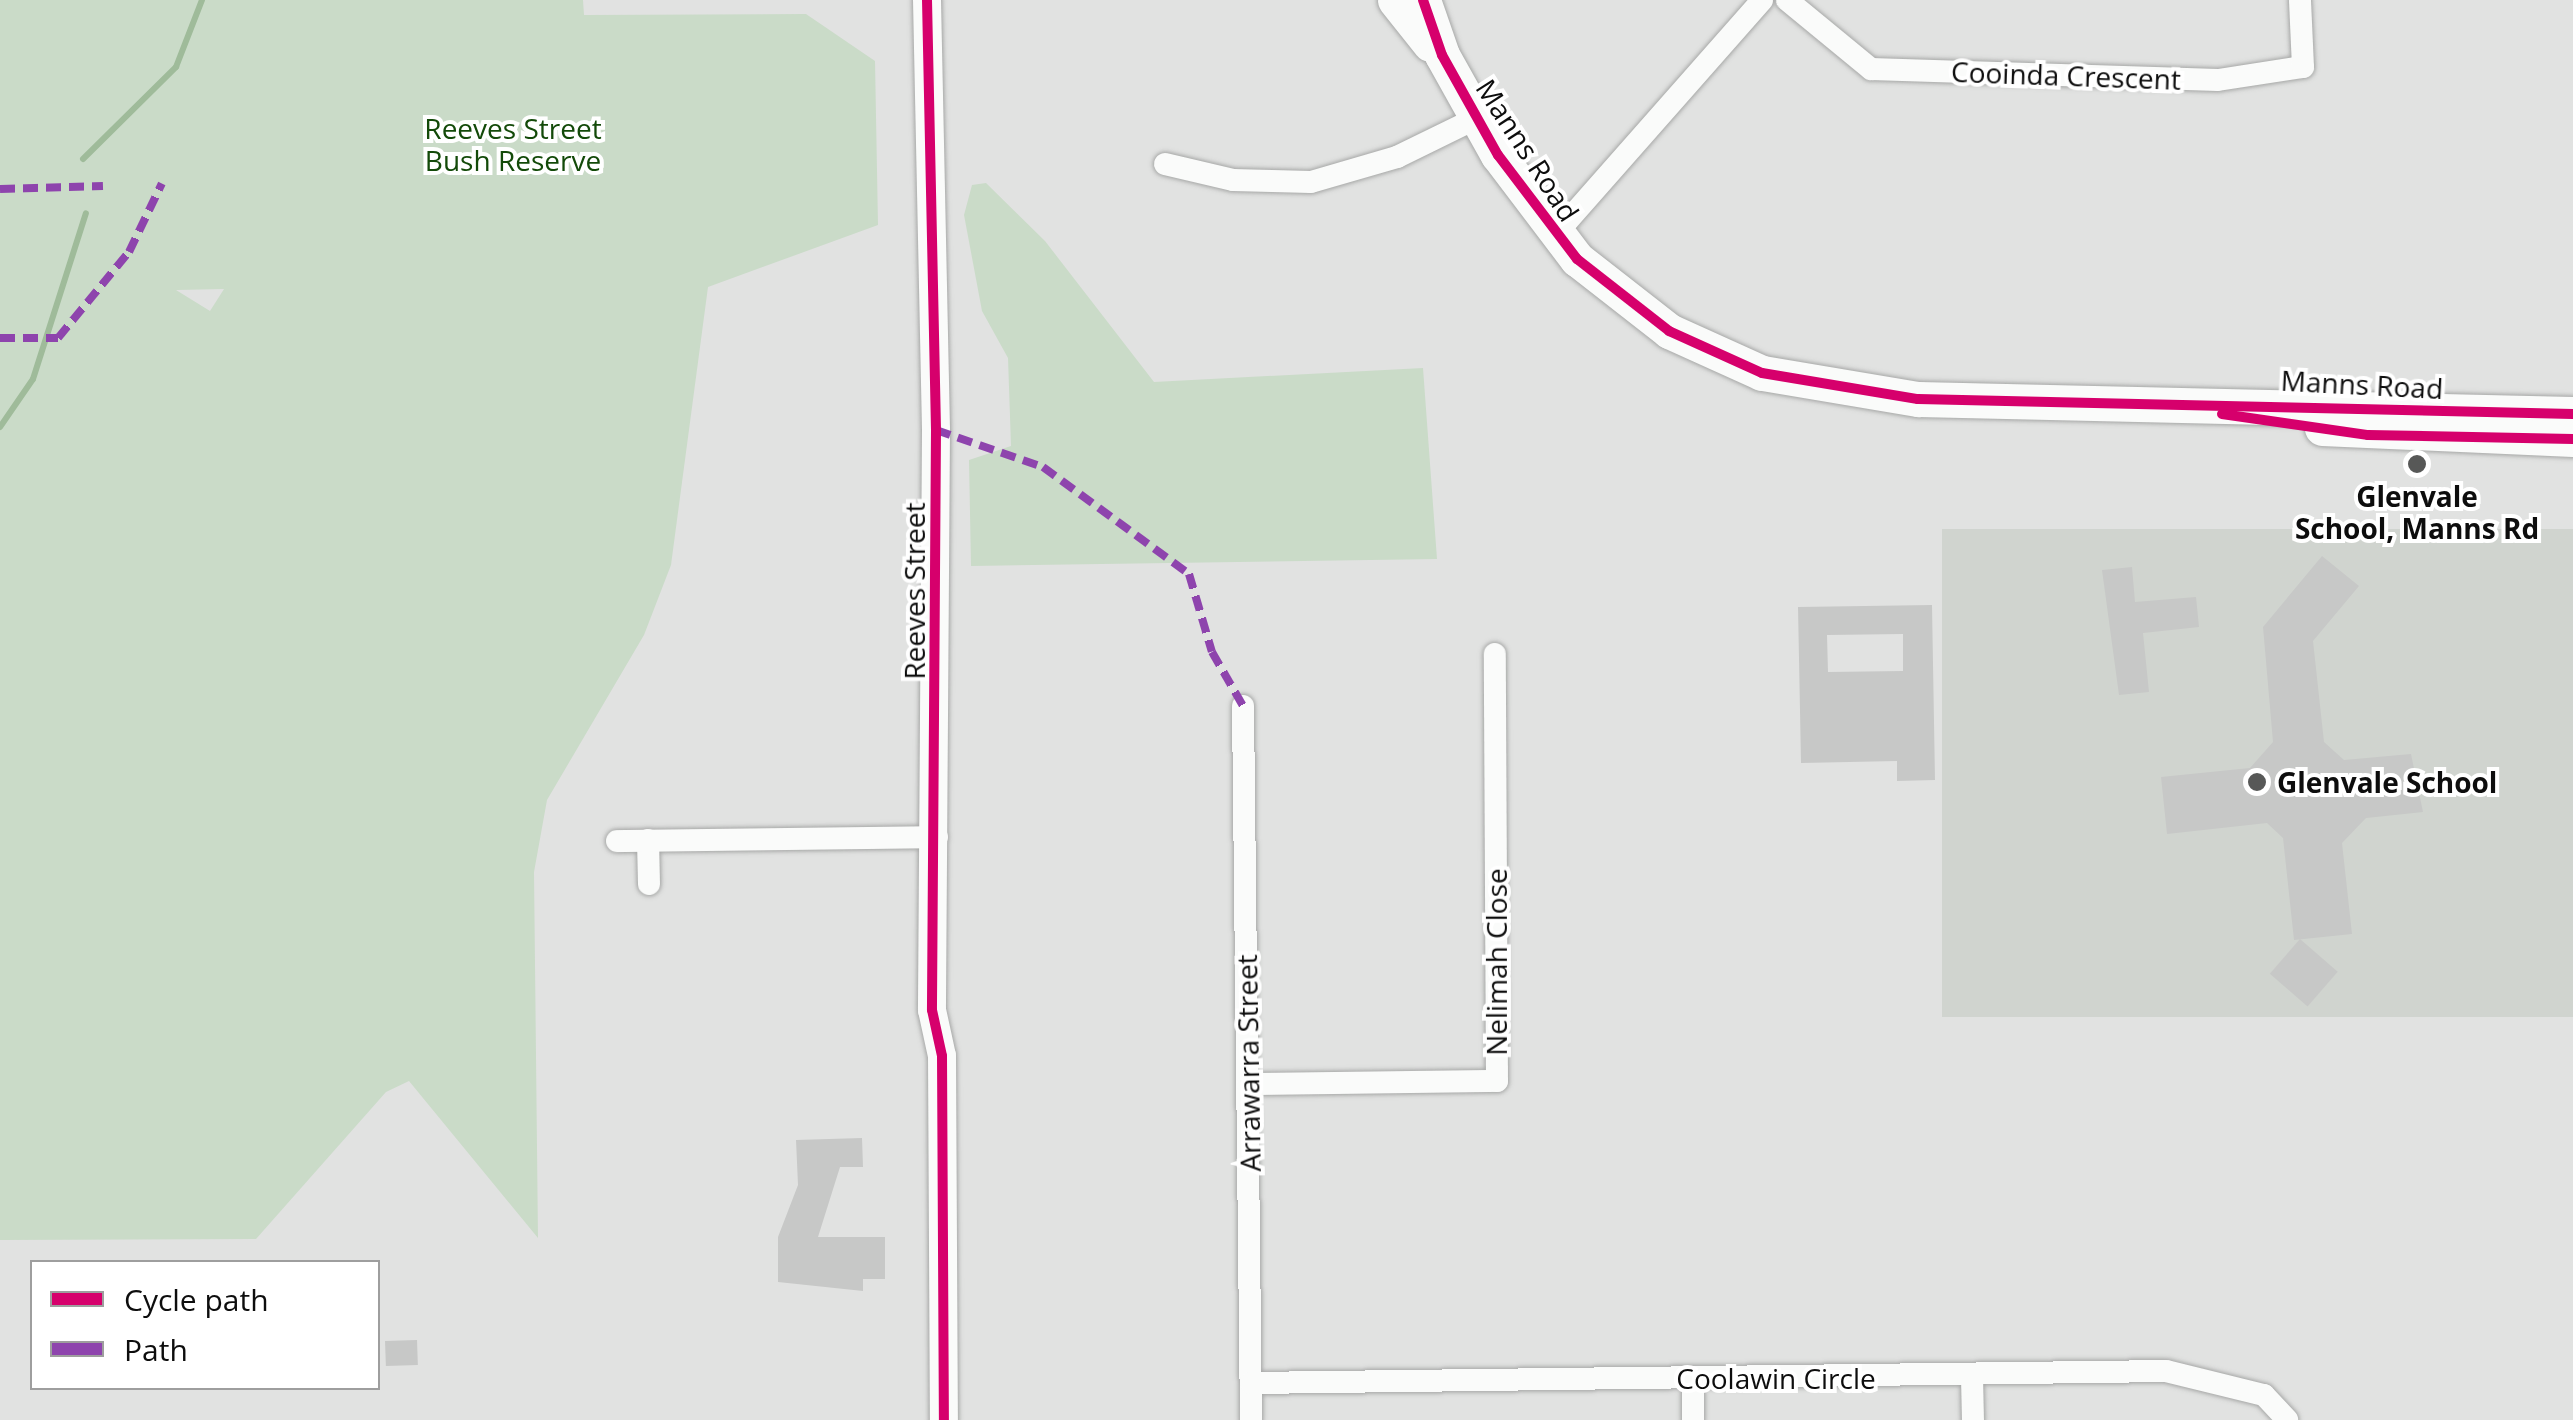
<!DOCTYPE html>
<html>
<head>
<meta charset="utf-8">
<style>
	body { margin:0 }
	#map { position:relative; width:2573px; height:1420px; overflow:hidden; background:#e1e2e1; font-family:"Open Sans",sans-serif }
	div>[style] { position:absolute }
	.built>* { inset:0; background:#d0d4cf; transform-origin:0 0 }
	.green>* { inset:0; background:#cadbc8 }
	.stream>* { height:6px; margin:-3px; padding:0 3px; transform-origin:3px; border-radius:3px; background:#9fbb9a }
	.building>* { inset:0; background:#c7c8c7; transform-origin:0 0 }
	.roads { filter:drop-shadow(0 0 2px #a7a8a7) drop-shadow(0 0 2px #a7a8a7) }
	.minor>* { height:22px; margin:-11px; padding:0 11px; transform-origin:11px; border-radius:11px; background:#fafbfa }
	.tertiary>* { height:28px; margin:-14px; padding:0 14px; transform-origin:14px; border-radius:14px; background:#fafbfa }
	.primary>* { height:35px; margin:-17.5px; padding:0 17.5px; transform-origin:17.5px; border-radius:17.5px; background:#fafbfa }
	.quiet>* { height:8px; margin-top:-4px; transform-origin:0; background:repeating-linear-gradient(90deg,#8e44ad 0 15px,transparent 0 23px) }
	.cycleway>* { height:10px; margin:-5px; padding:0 5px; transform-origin:5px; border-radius:5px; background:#d6006c }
	.dots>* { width:28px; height:28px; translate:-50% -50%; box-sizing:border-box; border:5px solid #fff; border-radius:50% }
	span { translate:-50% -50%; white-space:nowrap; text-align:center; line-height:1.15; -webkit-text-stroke:8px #fff; paint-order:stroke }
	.street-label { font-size:28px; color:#0d0d0d }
	.park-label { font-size:28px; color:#134a09 }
	.poi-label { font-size:28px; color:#0d0d0d; font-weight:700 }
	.left { translate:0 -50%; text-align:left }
	.legend { position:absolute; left:30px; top:1260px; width:350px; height:130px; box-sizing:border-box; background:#fff; border:2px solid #9e9e9e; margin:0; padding:12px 18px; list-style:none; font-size:30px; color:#0d0d0d }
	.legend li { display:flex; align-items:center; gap:20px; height:50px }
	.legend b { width:50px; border:2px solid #9e9e9e }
</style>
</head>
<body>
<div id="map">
	<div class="built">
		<i style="left:2573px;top:529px;width:488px;height:631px;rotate:90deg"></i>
	</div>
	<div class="green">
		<i style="clip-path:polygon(evenodd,0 0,583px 0,584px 15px,806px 14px,875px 61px,878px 225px,708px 287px,671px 565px,644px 635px,547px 800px,534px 872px,538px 1238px,409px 1081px,386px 1092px,256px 1239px,0 1240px,0 0,224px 289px,210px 311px,176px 290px,177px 290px,224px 289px)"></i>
		<i style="clip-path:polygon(986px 183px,1045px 241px,1154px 382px,1423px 368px,1437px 559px,971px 566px,969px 460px,1011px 446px,1008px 358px,982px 311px,964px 215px,972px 185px)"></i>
	</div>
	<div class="stream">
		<i style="left:83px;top:159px;width:131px;rotate:-44.7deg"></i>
		<i style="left:176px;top:67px;width:72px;rotate:-68.8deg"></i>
		<i style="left:0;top:427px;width:58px;rotate:-55.5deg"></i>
		<i style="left:33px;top:379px;width:174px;rotate:-72.3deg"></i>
	</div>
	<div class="building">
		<i style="clip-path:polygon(2322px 556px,2359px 586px,2313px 641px,2324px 742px,2344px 760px,2411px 754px,2423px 812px,2366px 818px,2342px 843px,2352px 934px,2294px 940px,2283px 838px,2267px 823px,2167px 834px,2161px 777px,2250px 768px,2273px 742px,2263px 627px)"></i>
		<i style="clip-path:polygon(2132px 567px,2135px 602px,2196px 597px,2199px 627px,2143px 633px,2149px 692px,2119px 695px,2102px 570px)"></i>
		<i style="clip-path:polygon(evenodd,1932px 605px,1935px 780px,1897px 781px,1897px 761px,1801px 763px,1798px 607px,1932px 605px,1903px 634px,1903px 671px,1828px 672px,1827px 635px,1903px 634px)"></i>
		<i style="left:2300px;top:939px;width:50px;height:46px;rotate:41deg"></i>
		<i style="clip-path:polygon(862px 1138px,863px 1167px,840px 1167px,818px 1237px,885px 1237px,885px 1279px,863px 1279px,863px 1291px,778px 1282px,778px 1237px,798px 1185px,796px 1140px)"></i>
		<i style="left:417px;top:1340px;width:25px;height:32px;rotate:88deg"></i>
	</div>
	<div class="roads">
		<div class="minor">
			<i style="left:1787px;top:0;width:109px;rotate:39.4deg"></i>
			<i style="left:1871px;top:69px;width:347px;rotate:1.8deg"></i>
			<i style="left:2218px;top:80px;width:86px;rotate:-8.7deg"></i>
			<i style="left:2303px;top:67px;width:67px;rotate:-92.6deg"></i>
			<i style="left:1165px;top:164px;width:70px;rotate:13.2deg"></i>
			<i style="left:1233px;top:180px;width:78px;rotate:1.5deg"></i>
			<i style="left:1311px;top:182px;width:90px;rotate:-16.2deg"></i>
			<i style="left:1397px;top:157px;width:89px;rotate:-26deg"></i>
			<i style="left:1555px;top:235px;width:313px;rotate:-48.6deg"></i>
			<i style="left:1243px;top:706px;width:714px;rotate:89.36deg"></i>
			<i style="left:648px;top:840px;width:44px;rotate:88.7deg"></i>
			<i style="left:617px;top:841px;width:320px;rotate:-0.7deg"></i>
			<i style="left:1248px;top:1084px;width:249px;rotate:-0.7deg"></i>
			<i style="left:1497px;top:1081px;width:427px;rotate:-90.3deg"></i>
			<i style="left:1972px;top:1377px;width:43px;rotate:88.7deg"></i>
			<i style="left:1693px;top:1378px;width:42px;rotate:90deg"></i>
			<i style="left:1251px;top:1383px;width:915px;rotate:-0.75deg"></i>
			<i style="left:2166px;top:1371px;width:101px;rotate:13.8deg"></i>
			<i style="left:2264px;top:1395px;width:34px;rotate:47deg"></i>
		</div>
		<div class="tertiary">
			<i style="left:927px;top:0;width:430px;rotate:88.8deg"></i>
			<i style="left:936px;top:430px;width:580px;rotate:90.4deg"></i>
			<i style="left:932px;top:1010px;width:47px;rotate:77.7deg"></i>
			<i style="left:942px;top:1056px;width:364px;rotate:89.7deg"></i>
		</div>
		<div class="primary">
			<i style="left:1395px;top:0;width:56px;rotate:51.5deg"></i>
			<i style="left:1423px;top:0;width:58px;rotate:70.9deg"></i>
			<i style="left:1442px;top:55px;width:115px;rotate:60.8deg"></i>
			<i style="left:1498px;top:155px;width:131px;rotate:52.8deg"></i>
			<i style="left:1577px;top:259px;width:117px;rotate:38deg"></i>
			<i style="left:1669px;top:331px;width:102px;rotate:24.3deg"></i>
			<i style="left:1762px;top:373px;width:158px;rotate:9.5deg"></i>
			<i style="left:1918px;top:399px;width:655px;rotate:1.31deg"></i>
			<i style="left:2322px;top:428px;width:251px;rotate:2.5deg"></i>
		</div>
	</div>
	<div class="quiet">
		<i style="left:0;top:189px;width:103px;rotate:-1.7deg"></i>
		<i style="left:0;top:338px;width:58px"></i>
		<i style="left:58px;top:338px;width:112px;rotate:-50.5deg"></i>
		<i style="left:129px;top:252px;width:76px;rotate:-64.4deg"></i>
		<i style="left:936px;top:430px;width:113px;rotate:19.1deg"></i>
		<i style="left:1043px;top:467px;width:181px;rotate:36.2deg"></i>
		<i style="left:1189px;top:574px;width:81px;rotate:73.6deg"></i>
		<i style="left:1212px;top:652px;width:62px;rotate:60.1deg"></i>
	</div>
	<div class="cycleway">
		<i style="left:927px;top:0;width:430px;rotate:88.8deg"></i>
		<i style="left:936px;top:430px;width:580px;rotate:90.4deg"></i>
		<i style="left:932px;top:1010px;width:47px;rotate:77.7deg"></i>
		<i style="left:942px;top:1056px;width:364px;rotate:89.7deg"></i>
		<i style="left:1423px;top:0;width:58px;rotate:70.9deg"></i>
		<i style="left:1442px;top:55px;width:115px;rotate:60.8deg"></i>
		<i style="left:1498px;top:155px;width:131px;rotate:52.8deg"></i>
		<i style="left:1577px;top:259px;width:117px;rotate:38deg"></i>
		<i style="left:1669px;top:331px;width:102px;rotate:24.3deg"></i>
		<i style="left:1762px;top:373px;width:158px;rotate:9.5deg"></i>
		<i style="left:1918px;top:399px;width:655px;rotate:1.31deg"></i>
		<i style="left:2222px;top:414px;width:148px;rotate:8.2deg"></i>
		<i style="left:2368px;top:435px;width:205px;rotate:1.1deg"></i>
	</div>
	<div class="dots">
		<i style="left:2417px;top:464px;background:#575857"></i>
		<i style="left:2257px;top:782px;background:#575857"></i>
	</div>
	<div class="street-label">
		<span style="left:2066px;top:75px;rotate:2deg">Cooinda Crescent</span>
		<span style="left:1528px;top:150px;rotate:57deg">Manns Road</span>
		<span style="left:2362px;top:384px;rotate:3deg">Manns Road</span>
		<span style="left:914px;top:591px;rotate:-90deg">Reeves Street</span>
		<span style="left:1496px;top:962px;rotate:-90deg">Nelimah Close</span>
		<span style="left:1248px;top:1063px;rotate:-91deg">Arrawarra Street</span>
		<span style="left:1776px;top:1378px">Coolawin Circle</span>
	</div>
	<div class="park-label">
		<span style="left:513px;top:144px">Reeves Street<br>Bush Reserve</span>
	</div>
	<div class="poi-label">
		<span style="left:2417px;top:512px">Glenvale<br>School, Manns Rd</span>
		<span class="left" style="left:2277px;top:782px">Glenvale School</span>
	</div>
	<ul class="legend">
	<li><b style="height:12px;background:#d6006c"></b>Cycle path</li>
	<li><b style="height:12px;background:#8e44ad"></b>Path</li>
	</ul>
</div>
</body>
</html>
